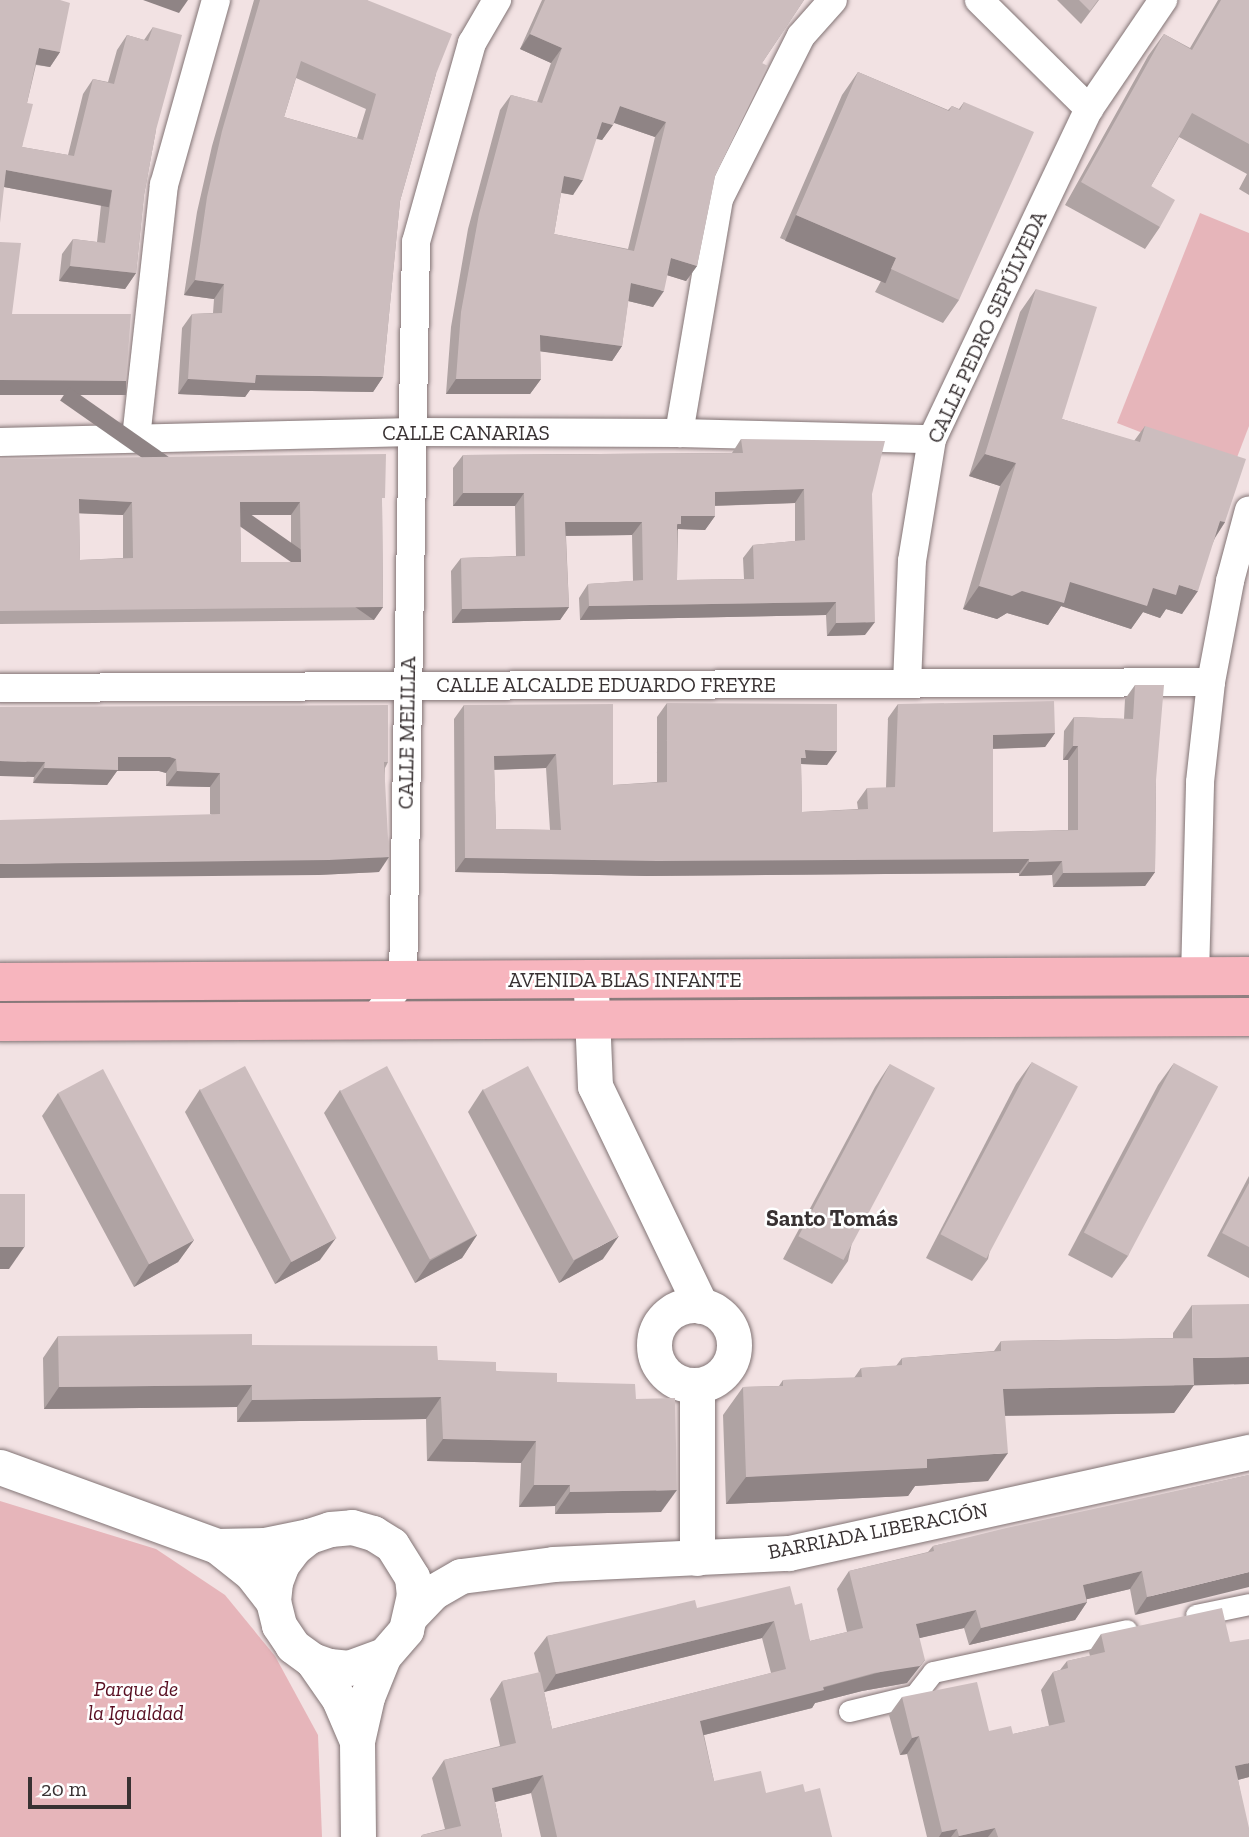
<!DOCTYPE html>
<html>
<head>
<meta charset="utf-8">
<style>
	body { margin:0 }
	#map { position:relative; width:1249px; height:1837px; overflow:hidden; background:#f2e2e3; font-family:"Zilla Slab",serif }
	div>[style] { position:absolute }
	.green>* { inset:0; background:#e6b5ba }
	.roads { filter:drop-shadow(0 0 2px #827475) drop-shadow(0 0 2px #827475) }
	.pedestrian>* { height:21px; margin:-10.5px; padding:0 10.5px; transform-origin:10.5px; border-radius:10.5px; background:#fff }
	.minor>* { height:28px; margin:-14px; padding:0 14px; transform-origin:14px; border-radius:14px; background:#fff }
	.tertiary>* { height:35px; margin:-17.5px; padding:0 17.5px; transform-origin:17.5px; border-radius:17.5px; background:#fff }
	.tertiary>.ring { margin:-17.5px; padding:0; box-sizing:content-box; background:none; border:35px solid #fff; border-radius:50% }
	.primary>* { height:38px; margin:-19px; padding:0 19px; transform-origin:19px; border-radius:19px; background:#f7b5be }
	.wall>* { inset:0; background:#afa3a3 }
	.shaded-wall>* { inset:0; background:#8f8485; transform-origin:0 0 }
	.building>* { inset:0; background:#ccbdbe; transform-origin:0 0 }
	span { translate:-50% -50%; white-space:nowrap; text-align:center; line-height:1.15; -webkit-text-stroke:5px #fff; paint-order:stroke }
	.street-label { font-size:21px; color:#383132 }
	.park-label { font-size:21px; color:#580e21; font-style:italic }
	.neighbourhood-label { font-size:23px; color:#383132; font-weight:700 }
	.scale { position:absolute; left:28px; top:1777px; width:103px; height:32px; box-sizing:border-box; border:4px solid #383132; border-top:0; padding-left:9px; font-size:21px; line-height:24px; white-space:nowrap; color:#383132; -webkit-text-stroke:5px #fff; paint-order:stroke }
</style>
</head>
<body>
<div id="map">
	<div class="green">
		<i style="clip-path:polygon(1200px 213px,1249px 233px,1249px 426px,1233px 468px,1117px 423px)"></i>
		<i style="clip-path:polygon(0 1501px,156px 1549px,225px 1595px,275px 1656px,318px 1735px,322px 1837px,0 1837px)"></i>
	</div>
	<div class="roads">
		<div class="pedestrian">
			<i style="left:1196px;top:1615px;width:54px;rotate:-11.7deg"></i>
			<i style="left:849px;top:1711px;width:68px;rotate:-13.6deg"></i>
			<i style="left:915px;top:1695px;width:29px;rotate:-52deg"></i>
			<i style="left:933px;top:1672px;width:198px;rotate:-12.2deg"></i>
		</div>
		<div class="minor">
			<i style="left:979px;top:0;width:155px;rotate:44.7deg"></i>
			<i style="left:679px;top:433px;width:237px;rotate:-80.3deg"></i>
			<i style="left:719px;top:199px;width:182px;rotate:-63.3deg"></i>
			<i style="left:801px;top:36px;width:48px;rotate:-48.4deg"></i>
			<i style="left:136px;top:438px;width:255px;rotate:-83.7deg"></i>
			<i style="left:164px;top:185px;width:192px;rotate:-74.3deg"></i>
			<i style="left:0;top:442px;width:413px;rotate:-1.4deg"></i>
			<i style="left:413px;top:432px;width:266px;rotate:0.2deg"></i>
			<i style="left:679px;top:433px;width:253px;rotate:1.4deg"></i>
			<i style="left:907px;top:684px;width:123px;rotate:-87.7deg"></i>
			<i style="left:912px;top:561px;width:124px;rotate:-80.7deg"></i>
			<i style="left:932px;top:439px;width:365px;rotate:-64.6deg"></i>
			<i style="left:1089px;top:109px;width:132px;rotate:-55.8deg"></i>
			<i style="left:0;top:688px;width:1211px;rotate:-0.28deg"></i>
			<i style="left:1195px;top:976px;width:194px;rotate:-88.5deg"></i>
			<i style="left:1200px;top:782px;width:101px;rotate:-83.7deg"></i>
			<i style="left:1211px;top:682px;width:103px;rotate:-79.3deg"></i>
			<i style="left:1230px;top:581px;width:73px;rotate:-75deg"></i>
			<i style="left:371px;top:1022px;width:52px;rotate:-52deg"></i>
			<i style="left:403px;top:981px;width:739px;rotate:-88.99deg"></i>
			<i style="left:416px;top:242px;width:207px;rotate:-74.3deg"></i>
			<i style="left:472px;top:43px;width:50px;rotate:-59.8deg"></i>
		</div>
		<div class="tertiary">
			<i style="left:591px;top:991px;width:95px;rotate:87.6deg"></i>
			<i style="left:595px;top:1086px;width:244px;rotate:64.3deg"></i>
			<i class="ring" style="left:654px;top:1305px;width:45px;height:45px"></i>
			<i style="left:697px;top:1385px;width:173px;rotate:90deg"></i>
			<i style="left:0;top:1467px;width:231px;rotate:20deg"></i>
			<i style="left:217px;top:1546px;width:43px;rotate:38.5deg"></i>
			<i style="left:251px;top:1573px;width:36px;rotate:52deg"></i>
			<i style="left:217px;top:1546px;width:48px;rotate:-1.2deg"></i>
			<i style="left:265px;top:1545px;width:45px;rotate:-11.6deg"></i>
			<i style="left:309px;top:1536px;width:22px;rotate:-18deg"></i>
			<i style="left:330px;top:1529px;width:22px;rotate:-5deg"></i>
			<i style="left:352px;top:1527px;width:22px;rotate:16deg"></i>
			<i style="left:373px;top:1533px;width:22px;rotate:32deg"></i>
			<i style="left:392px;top:1545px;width:38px;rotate:58deg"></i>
			<i style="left:412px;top:1577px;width:18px;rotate:84deg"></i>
			<i style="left:414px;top:1595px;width:36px;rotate:103deg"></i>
			<i style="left:406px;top:1630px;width:33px;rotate:131deg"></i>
			<i style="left:384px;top:1655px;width:37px;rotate:160deg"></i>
			<i style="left:349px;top:1668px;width:20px;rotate:-174deg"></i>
			<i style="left:329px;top:1666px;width:18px;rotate:-161deg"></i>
			<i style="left:312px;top:1660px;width:24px;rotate:-144deg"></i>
			<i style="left:293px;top:1646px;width:25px;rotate:-124deg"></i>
			<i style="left:279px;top:1625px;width:25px;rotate:-104deg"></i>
			<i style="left:273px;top:1601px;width:19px;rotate:-84deg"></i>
			<i style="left:275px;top:1582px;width:19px;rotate:-69deg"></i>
			<i style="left:282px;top:1564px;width:20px;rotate:-53deg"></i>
			<i style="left:294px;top:1548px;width:19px;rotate:-39deg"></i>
			<i style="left:412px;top:1614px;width:30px;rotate:-46deg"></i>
			<i style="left:433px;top:1592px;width:32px;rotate:-30deg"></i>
			<i style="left:461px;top:1576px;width:93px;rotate:-7.4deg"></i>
			<i style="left:553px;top:1564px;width:236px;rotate:-2.7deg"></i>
			<i style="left:789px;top:1553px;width:471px;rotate:-12.4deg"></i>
			<i style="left:312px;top:1660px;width:47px;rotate:55.3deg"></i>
			<i style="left:339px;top:1699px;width:46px;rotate:66.8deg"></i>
			<i style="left:358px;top:1837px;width:96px;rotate:-90.6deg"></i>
			<i style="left:357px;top:1741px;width:45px;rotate:-77.2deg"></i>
			<i style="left:367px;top:1697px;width:45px;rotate:-68deg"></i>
		</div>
		<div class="primary">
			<i style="left:0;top:982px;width:1249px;rotate:-0.28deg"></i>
			<i style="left:0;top:1022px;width:1249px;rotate:-0.23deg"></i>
		</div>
	</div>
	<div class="wall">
		<i style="clip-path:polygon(0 0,60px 52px,50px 67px,36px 65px,27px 103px,22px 147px,68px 155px,83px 94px,93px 79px,108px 82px,117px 50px,127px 35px,144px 40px,153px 27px,156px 130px,144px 195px,136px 273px,125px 289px,59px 281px,62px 254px,73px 239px,97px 242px,101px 205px,4px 187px)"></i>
		<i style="clip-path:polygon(evenodd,254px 0,367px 0,436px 74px,400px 201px,383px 377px,373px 392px,250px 390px,245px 397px,178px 394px,182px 328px,192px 314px,213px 313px,214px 299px,184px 295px,197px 212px,212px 146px,254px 0,296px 78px,366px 109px,357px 138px,284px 117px,296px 78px)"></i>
		<i style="clip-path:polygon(evenodd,542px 0,804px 0,762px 63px,715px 176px,697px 266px,686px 281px,667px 275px,653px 307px,628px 301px,622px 346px,612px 361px,540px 351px,541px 379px,530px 394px,446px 394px,451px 327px,468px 229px,500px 110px,511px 95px,537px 102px,551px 63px,520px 49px,542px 0,614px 123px,655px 137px,628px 249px,554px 234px,561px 193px,573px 195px,596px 139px,602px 140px,614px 123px)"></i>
		<i style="clip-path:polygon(1057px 0,1099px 0,1081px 24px)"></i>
		<i style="clip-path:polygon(1218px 0,1249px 0,1249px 195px,1239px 189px,1247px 174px,1179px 137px,1151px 186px,1160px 227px,1145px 249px,1065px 205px,1148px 56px,1164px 34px,1190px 48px)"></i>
		<i style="clip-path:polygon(858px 72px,948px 110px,952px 106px,959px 109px,964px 102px,959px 300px,943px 323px,875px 292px,881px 281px,780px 238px,842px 95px)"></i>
		<i style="clip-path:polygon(1036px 289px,1062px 419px,1134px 441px,1145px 426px,1225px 522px,1215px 538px,1182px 614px,1166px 609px,1160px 618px,1143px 612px,1131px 629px,1061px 606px,1048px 625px,1007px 613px,997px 619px,963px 609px,1000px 486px,969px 476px,1020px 312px)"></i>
		<i style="clip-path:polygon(evenodd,741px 439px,872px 494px,865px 635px,827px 636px,826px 615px,580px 620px,579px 598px,588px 584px,633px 581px,632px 535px,566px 536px,569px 607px,560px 620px,452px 623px,451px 571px,461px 558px,516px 556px,515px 506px,453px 506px,453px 468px,463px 455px,732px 453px,741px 439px,795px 503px,795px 541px,753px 545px,743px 558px,744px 579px,677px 580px,678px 529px,705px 530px,715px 516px,715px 506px,795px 503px)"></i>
		<i style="clip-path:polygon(evenodd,0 459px,382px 502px,383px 607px,374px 620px,0 624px,0 459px,79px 513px,123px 515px,123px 558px,80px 560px,79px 513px,0 459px,240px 515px,291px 515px,291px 562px,241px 562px,240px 515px)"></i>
		<i style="clip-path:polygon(evenodd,1135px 685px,1156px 780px,1155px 872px,1145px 886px,1053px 887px,1052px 875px,1019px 876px,1019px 873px,647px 876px,455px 872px,454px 719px,464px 705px,613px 785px,657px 782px,657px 717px,667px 703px,827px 765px,801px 764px,801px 765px,802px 812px,858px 809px,857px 802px,867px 788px,886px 788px,888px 718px,898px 704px,1055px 733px,1045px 747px,993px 749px,993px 832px,1068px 830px,1068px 760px,1063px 760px,1064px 731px,1074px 717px,1124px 719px,1125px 699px,1135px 685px,546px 768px,550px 830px,496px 829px,494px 770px,546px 768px)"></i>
		<i style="clip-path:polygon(0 707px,388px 762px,385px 768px,379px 872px,318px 875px,210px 814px,210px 787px,166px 786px,166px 773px,159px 771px,117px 771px,107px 785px,33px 783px,34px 777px)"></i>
		<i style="clip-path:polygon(1032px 1062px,988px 1259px,972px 1281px,926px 1258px,1016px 1084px)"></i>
		<i style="clip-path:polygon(1174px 1063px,1128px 1256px,1112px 1278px,1068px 1255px,1158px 1085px)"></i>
		<i style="clip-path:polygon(890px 1064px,848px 1261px,832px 1284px,783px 1259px,875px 1087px)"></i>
		<i style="clip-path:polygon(200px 1089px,320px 1260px,275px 1284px,185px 1112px)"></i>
		<i style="clip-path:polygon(483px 1089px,603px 1259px,559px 1283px,468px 1112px)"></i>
		<i style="clip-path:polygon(340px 1090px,477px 1235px,462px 1258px,415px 1283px,324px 1113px)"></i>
		<i style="clip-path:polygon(58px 1093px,194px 1240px,178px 1262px,134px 1287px,42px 1116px)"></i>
		<i style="clip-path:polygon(1249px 1176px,1249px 1278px,1207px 1256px)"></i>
		<i style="clip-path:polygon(1192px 1305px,1194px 1385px,1174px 1413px,1005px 1416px,988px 1481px,915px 1486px,908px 1496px,726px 1504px,723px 1415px,743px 1387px,779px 1386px,783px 1380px,854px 1378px,861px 1368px,896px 1366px,902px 1358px,994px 1351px,1001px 1341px,1173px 1338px,1173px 1333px)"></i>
		<i style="clip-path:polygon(58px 1336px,252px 1345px,438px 1360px,557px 1382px,636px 1399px,661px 1512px,555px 1514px,555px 1506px,519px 1507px,521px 1463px,427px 1461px,426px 1419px,237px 1422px,237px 1407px,44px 1409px,43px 1358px)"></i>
		<i style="clip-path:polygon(evenodd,1249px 1475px,1135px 1615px,1130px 1589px,1087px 1599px,1087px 1602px,1075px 1620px,969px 1645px,964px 1628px,919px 1638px,907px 1683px,862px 1691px,815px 1703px,812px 1708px,704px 1735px,714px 1781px,766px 1793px,805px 1792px,832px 1837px,541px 1837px,531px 1793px,495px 1802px,502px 1837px,421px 1837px,422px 1835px,445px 1829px,432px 1778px,444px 1760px,500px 1746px,490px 1699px,502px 1681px,539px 1673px,534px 1653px,547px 1636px,697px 1608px,795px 1605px,810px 1641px,847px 1632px,837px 1589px,849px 1571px,928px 1552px,933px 1546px,1249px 1475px,762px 1638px,771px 1673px,552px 1729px,544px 1692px,762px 1638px)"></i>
		<i style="clip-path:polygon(1101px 1634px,1230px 1642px,1249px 1777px,1238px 1780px,1249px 1837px,927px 1837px,907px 1754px,900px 1755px,889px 1715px,902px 1697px,989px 1731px,1013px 1734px,1049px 1726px,1041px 1690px,1053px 1672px,1060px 1670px,1067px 1661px,1090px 1656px,1089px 1652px)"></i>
	</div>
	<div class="shaded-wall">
		<i style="clip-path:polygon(143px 0,188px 0,179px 13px)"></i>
		<i style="clip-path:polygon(530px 34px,562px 48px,551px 63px,520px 49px)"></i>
		<i style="clip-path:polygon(39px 48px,60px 52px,50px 67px,29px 63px)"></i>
		<i style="clip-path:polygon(620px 106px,666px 122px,655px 137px,609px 121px)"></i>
		<i style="clip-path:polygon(602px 122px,613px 125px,602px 140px,591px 137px)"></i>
		<i style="left:6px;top:170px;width:108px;height:17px;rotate:11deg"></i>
		<i style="clip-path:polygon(564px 176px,583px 180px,573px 195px,553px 191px)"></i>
		<i style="left:796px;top:215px;width:109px;height:28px;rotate:23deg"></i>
		<i style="clip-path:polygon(671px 258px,697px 266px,686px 281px,660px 273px)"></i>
		<i style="clip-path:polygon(70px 266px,136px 273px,125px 289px,59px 281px)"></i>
		<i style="clip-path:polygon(195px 280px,224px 284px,214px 299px,184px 295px)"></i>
		<i style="clip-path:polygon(631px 283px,664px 291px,653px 307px,620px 299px)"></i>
		<i style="clip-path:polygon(540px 335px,622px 346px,612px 361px,530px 350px)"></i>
		<i style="clip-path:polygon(256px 375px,383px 377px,373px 392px,250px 390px,245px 397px,178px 394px,188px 379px)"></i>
		<i style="clip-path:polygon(456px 379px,541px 379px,530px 394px,446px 394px)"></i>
		<i style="left:0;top:380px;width:126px;height:15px"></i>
		<i style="clip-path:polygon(985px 454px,1016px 463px,1000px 486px,969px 476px)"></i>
		<i style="clip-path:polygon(804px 489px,795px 503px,706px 506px,715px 492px)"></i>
		<i style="clip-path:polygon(463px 493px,524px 493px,515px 506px,453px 506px)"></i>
		<i style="clip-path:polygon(79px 499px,132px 502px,123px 515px,70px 513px)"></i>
		<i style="clip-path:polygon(240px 502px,300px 502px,291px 515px,230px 515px)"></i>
		<i style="clip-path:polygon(681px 516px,715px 516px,705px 530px,678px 529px,672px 538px)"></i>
		<i style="clip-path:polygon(1220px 521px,1225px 522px,1210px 545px)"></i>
		<i style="clip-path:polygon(565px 522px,642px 522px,632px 535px,555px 536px)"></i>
		<i style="clip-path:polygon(1070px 582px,1153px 588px,1179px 585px,1198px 591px,1182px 614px,1166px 609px,1160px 618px,1143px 612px,1131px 629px,1061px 606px,1048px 625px,1007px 613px,997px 619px,963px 609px,979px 586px,1022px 591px)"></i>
		<i style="clip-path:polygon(836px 602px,826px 615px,580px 620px,589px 606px)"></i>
		<i style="left:383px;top:607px;width:16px;height:383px;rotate:125deg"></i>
		<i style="clip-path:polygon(569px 607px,560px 620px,452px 623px,462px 609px)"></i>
		<i style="clip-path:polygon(875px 622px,865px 635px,827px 636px,836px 623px)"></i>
		<i style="clip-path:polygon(1055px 733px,1045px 747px,983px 749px,993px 735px)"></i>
		<i style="clip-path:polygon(1073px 746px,1078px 746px,1068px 760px,1063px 760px)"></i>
		<i style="clip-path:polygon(805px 750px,837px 751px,827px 765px,801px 764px,796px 772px,791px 772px)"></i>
		<i style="clip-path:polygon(556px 754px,546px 768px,484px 770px,494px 756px)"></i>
		<i style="clip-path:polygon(118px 757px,170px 757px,176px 759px,166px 773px,159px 771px,117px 771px,107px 785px,33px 783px,44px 768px)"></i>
		<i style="clip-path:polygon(0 761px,45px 762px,34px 777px,0 776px)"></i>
		<i style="clip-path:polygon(177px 771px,220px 773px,210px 787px,166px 786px)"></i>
		<i style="clip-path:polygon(389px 857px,379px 872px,318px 875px,0 878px,0 864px)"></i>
		<i style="clip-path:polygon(465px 858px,1029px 859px,1019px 873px,647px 876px,455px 872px)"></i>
		<i style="clip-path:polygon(1062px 861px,1052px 875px,1019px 876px,1029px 862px)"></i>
		<i style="clip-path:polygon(1155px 872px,1145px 886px,1053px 887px,1063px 873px)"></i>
		<i style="clip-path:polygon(477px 1235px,462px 1258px,415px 1283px,430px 1261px)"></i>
		<i style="clip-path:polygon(619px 1236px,603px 1259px,559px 1283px,575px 1260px)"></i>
		<i style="clip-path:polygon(336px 1238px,320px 1260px,275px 1284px,291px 1262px)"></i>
		<i style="clip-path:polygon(194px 1240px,178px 1262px,134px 1287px,149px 1264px)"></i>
		<i style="clip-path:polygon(25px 1246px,9px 1269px,0 1269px,0 1247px)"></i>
		<i style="clip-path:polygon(1249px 1357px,1249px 1384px,1174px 1386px,1193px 1358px)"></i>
		<i style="clip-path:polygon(252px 1385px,237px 1407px,44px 1409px,59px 1387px)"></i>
		<i style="clip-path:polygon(1194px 1385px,1174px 1413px,984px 1416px,1003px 1389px)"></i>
		<i style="clip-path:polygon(441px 1397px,426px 1419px,237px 1422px,252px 1400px)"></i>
		<i style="clip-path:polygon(443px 1439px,536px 1441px,521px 1463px,427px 1461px)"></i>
		<i style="clip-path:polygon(1008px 1453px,988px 1481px,915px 1486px,908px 1496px,726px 1504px,746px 1477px,927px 1459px)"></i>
		<i style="clip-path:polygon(534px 1485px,570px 1485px,555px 1506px,519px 1507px)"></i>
		<i style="clip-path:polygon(677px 1490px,661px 1512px,555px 1514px,570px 1492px)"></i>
		<i style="clip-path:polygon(1142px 1571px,1130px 1589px,1071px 1603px,1083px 1585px)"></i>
		<i style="clip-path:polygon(1249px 1572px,1249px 1587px,1135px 1615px,1147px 1597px)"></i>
		<i style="clip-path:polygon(1087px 1602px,1075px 1620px,969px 1645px,981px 1628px)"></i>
		<i style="clip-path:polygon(976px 1610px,964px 1628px,903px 1642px,916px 1624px)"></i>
		<i style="clip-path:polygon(774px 1621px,762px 1638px,544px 1692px,556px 1674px)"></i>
		<i style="clip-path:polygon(925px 1660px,907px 1683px,862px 1691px,815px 1703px,812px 1708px,688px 1739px,700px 1721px)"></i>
		<i style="clip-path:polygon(919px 1736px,907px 1754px,900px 1755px,912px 1738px)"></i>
		<i style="clip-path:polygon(1249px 1763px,1249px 1777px,1222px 1784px,1235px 1766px)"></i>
		<i style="clip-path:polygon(543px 1775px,531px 1793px,479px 1806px,492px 1788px)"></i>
		<i style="clip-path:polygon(995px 1828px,988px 1837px,958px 1837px,959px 1836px)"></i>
		<i style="clip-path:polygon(957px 1829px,951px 1837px,939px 1837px,942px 1832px)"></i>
	</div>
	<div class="building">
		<i style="clip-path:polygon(0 0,60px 0,70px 3px,60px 52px,39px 48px,27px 103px,33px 104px,22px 147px,74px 156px,93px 79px,114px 84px,127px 35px,148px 41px,153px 27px,182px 35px,156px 130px,144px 195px,136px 273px,70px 266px,73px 239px,105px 243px,112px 190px,6px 170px,0 223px)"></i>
		<i style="clip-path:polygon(evenodd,260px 0,367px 0,452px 34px,436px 74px,400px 201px,383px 377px,256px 375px,255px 383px,188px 379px,192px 314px,222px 313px,224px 284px,195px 280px,207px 197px,222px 131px,260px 0,301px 61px,376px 94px,363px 140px,284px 117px,301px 61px)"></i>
		<i style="clip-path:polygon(evenodd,545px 0,804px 0,762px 63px,768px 66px,715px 176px,697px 266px,671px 258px,664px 291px,631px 283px,622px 346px,540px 335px,541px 379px,456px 379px,461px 312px,479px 214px,511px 95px,542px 103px,562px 48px,530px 34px,545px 0,620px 106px,666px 122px,634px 251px,554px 234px,564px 176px,583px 180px,602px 122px,613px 125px,620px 106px)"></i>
		<i style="clip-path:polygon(1079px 0,1098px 0,1090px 11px)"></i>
		<i style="clip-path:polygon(1221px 0,1249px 0,1249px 144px,1192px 113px,1151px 186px,1175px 200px,1160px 227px,1081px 182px,1164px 34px,1192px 50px)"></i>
		<i style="clip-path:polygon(858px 72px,949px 111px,952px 106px,960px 110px,964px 102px,1034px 132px,959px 300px,891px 269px,896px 258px,796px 215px)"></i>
		<i style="clip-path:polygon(0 242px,21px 243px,12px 314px,131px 314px,126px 381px,0 380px)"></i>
		<i style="clip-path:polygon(1036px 289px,1097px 307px,1062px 419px,1140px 442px,1145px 426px,1246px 459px,1225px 522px,1220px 521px,1198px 591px,1179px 585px,1176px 595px,1153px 588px,1147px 606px,1070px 582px,1064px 603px,1022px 591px,1012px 596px,979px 586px,1016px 463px,985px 454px)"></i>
		<i style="clip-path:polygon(evenodd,741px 439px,885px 441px,872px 494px,875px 622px,836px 623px,836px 602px,589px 606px,588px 584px,643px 580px,642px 522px,565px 522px,569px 607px,462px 609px,461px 558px,525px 556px,524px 493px,463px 493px,463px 455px,743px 453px,741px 439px,804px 489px,805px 540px,753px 545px,754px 579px,677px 580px,677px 524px,681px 524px,681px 516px,715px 516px,715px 492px,804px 489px)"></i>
		<i style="clip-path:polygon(evenodd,386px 454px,385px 498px,382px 498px,383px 607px,0 611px,0 459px,386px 454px,79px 499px,132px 502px,133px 558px,80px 560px,79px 499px,386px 454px,240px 502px,300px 502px,301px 562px,241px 562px,240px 502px)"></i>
		<i style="clip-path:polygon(evenodd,1135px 685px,1164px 685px,1156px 780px,1155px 872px,1063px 873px,1062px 861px,1029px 862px,1029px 859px,657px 861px,465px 858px,464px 705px,613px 704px,613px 785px,667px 782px,667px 703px,837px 704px,837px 751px,805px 750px,806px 758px,801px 758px,802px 812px,868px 809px,867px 788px,895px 787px,898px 704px,1054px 701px,1055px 733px,993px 735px,993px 832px,1078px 830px,1078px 746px,1073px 746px,1074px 717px,1133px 719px,1135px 685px,556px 754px,561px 830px,496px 829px,494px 756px,556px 754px)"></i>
		<i style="clip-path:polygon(388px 705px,388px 762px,384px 762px,389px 857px,329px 860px,0 864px,0 820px,220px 814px,220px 773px,177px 771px,176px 759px,170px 757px,118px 757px,118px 770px,44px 768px,45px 762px,0 761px,0 707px)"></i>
		<i style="left:1032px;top:1062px;width:52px;height:195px;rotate:28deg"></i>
		<i style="left:1174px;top:1063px;width:50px;height:192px;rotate:28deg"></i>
		<i style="left:890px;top:1064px;width:51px;height:195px;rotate:28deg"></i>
		<i style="left:245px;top:1066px;width:195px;height:51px;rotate:62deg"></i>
		<i style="left:387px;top:1066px;width:191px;height:53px;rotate:62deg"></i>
		<i style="left:528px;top:1066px;width:193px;height:51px;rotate:62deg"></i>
		<i style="left:103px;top:1069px;width:194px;height:51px;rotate:62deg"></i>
		<i style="clip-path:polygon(1249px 1183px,1249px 1247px,1222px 1233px)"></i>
		<i style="left:0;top:1194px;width:25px;height:53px"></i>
		<i style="clip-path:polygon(1249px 1304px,1249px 1357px,1193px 1358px,1194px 1385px,1003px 1389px,1008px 1453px,927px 1459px,927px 1468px,746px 1477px,743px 1387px,783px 1386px,783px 1380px,862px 1377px,861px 1368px,902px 1365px,902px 1358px,1001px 1351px,1001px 1341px,1193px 1338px,1193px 1354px,1192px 1305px)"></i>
		<i style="clip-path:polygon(252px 1334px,252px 1345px,437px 1346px,438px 1360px,496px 1362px,496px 1371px,557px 1373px,557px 1382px,635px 1384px,636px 1399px,675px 1398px,677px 1490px,570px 1492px,570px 1485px,534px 1485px,536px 1441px,443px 1439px,441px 1397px,252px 1400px,252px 1385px,59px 1387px,58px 1336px)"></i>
		<i style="clip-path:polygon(1249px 1475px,1249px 1572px,1147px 1597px,1142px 1571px,1083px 1585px,1087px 1602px,981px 1628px,976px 1610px,916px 1624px,925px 1660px,920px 1666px,874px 1673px,823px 1687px,824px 1690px,700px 1721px,714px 1781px,761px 1771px,766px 1793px,803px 1784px,805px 1792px,820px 1788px,832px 1837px,557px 1837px,543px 1775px,492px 1788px,502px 1837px,422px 1837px,422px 1835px,461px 1826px,444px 1760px,516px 1743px,502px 1681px,540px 1672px,552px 1729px,786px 1669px,774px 1621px,556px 1674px,547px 1636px,695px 1600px,697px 1608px,790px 1586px,795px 1605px,802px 1603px,810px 1641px,863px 1628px,849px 1571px,934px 1551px,933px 1546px,1006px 1528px)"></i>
		<i style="clip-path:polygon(1222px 1608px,1230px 1642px,1249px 1639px,1249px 1763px,1235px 1766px,1249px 1828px,1249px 1837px,998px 1837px,995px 1828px,959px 1836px,957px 1829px,942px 1832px,919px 1736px,912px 1738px,902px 1697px,977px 1682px,989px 1731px,1011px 1726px,1013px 1734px,1065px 1722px,1053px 1672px,1068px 1668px,1067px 1661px,1105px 1652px,1101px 1634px)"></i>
	</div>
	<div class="street-label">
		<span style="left:987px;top:327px;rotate:-65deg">CALLE PEDRO SEPÚLVEDA</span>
		<span style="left:466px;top:433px">CALLE CANARIAS</span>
		<span style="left:606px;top:685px">CALLE ALCALDE EDUARDO FREYRE</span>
		<span style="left:407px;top:733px;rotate:-89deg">CALLE MELILLA</span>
		<span style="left:625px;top:980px">AVENIDA BLAS INFANTE</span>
		<span style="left:878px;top:1531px;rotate:-11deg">BARRIADA LIBERACIÓN</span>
	</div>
	<div class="park-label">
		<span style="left:136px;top:1701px">Parque de<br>la Igualdad</span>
	</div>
	<div class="neighbourhood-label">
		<span style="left:832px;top:1218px">Santo Tomás</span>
	</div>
	<div class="scale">20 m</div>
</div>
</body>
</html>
